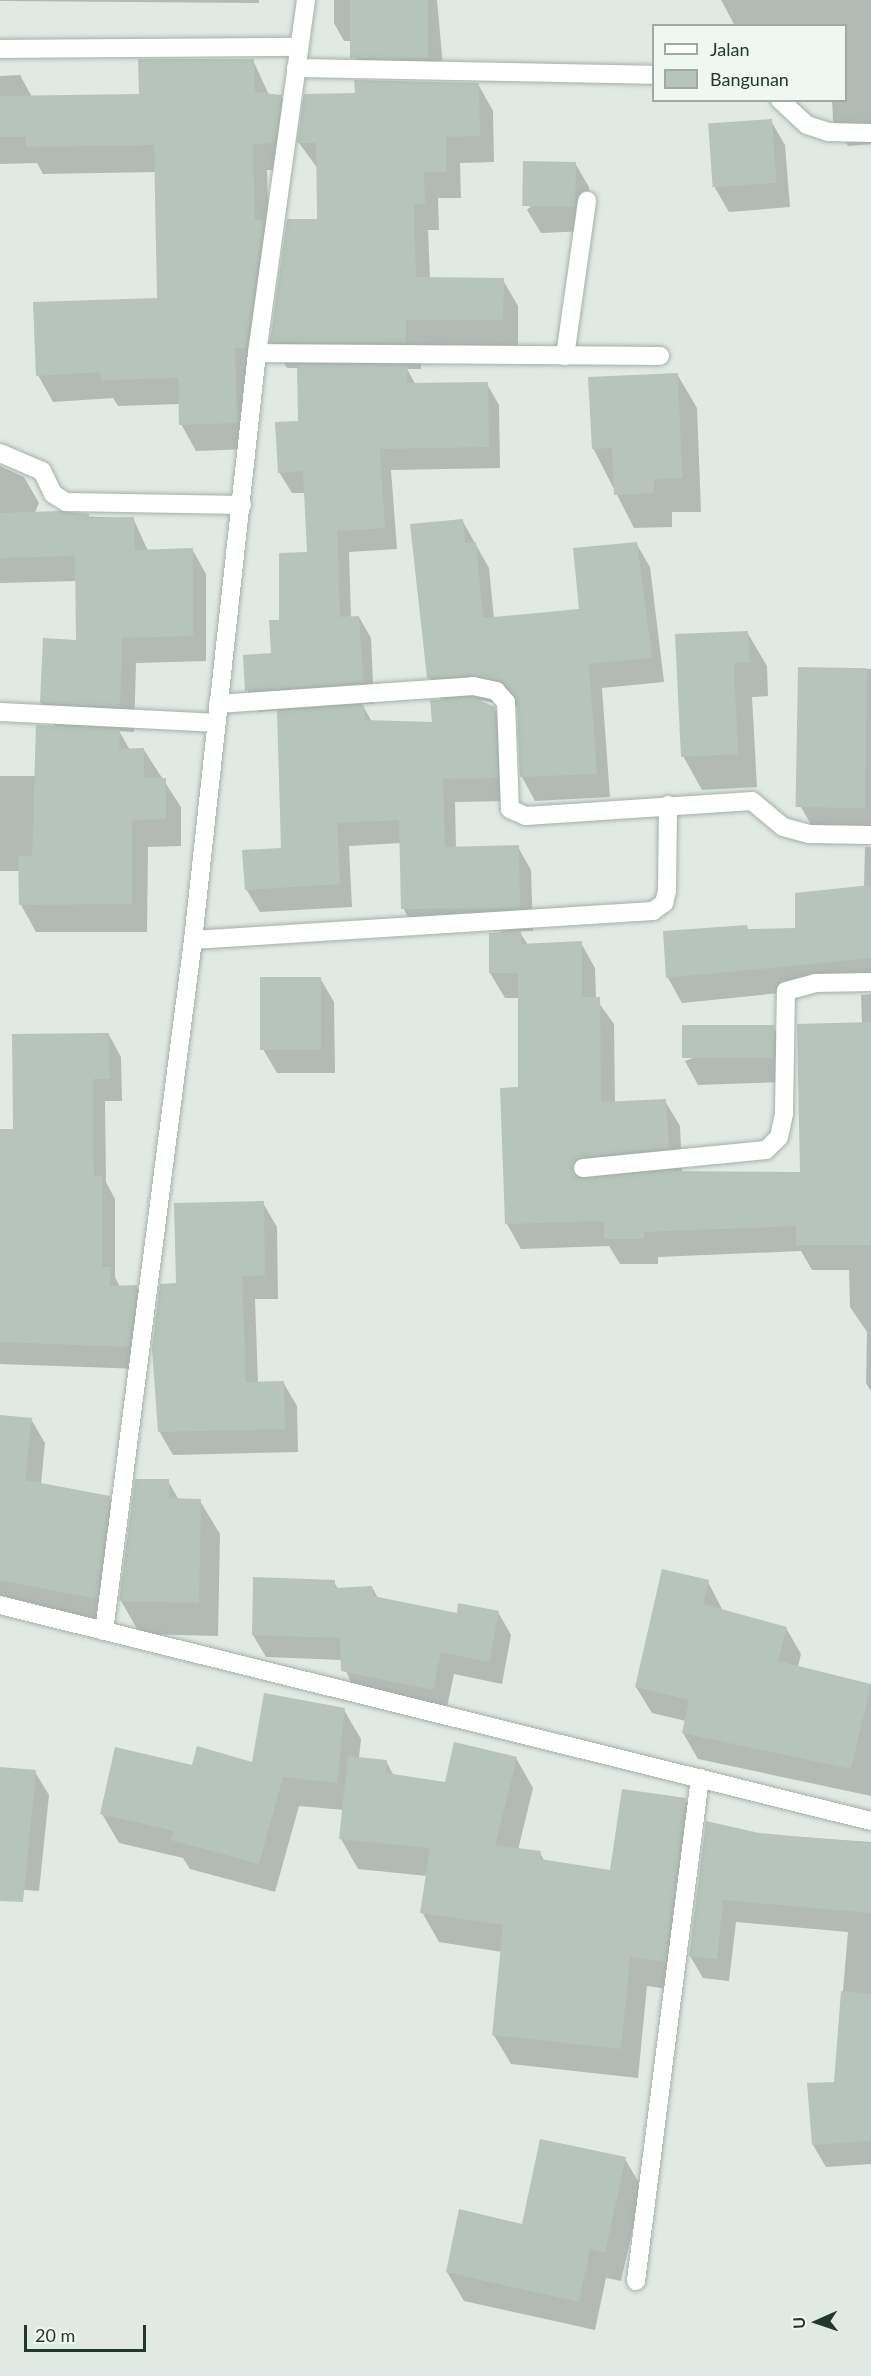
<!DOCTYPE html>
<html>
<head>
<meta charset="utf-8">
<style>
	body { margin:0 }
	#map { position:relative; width:871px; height:2376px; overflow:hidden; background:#e0e9e3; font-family:Lato,sans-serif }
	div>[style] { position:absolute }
	.shadow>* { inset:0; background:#0003 }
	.building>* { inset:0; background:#b6c4bb; transform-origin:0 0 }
	.roads { filter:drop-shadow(0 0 2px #a4b0a8) drop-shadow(0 0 2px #a4b0a8) }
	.minor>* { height:18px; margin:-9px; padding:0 9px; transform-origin:9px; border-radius:9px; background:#fff }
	span { translate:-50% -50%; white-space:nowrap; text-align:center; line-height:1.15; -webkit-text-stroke:5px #f0f6f1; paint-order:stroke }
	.legend { position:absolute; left:652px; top:24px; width:195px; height:78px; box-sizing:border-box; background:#f0f6f1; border:2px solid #9eaaa2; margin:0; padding:8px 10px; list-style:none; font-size:18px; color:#23382c }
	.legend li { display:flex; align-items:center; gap:12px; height:30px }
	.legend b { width:30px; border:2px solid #9eaaa2 }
	.north { position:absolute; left:787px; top:2292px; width:60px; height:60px; -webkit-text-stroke:4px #f0f6f1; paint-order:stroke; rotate:267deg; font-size:16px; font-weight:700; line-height:24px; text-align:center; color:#23382c }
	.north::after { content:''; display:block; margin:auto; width:21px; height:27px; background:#23382c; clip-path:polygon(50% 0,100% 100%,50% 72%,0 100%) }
	.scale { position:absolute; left:24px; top:2325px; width:122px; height:27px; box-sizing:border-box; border:3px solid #23382c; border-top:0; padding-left:8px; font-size:18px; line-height:21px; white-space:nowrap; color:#23382c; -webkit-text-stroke:4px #f0f6f1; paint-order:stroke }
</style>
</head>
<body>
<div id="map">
	<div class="shadow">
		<i style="clip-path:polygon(0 0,259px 0,259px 3px,0 1px)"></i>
		<i style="clip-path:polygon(334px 0,437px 0,444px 77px,365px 76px,355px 57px,354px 41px,344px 41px,334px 23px)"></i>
		<i style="clip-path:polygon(721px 0,871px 0,871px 144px,848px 146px,833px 120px,832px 100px,846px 100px,846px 26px,735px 26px)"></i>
		<i style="clip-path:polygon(253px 60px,269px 95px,281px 96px,296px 123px,289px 170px,267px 170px,269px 232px,251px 449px,196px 451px,181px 424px,180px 404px,118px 406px,113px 398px,53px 402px,38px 375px,159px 300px,156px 172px,43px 174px,37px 163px,0 164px,0 76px,20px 75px,32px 97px,141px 95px)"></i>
		<i style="clip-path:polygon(evenodd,478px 84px,493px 111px,494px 162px,460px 163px,461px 198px,438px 198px,439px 230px,428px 230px,430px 279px,503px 280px,518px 306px,518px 346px,420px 346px,421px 369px,407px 369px,416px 385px,487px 384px,499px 405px,500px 468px,391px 470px,397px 549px,349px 552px,351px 617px,359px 617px,371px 638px,374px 704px,362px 704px,372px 722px,434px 723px,442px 701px,429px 677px,462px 520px,489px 568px,494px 619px,580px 611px,636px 543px,650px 567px,664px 682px,602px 688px,610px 797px,535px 801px,522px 777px,519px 707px,473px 699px,494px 708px,507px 731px,510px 801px,455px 802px,456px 848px,518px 847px,531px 870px,533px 931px,519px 931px,528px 945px,581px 943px,595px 968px,596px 999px,614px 1024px,615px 1103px,665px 1101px,680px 1126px,682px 1172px,802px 1174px,862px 1024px,861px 995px,871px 994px,871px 1391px,866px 1383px,867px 1332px,850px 1307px,849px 1270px,812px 1270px,801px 1251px,658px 1257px,658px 1264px,620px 1264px,609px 1246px,521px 1249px,507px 1224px,501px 1090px,520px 1088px,520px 998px,505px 998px,490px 973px,501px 931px,416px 931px,403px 908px,401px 843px,349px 846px,352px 907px,260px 912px,246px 889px,283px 850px,279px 710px,259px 712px,247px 690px,273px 655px,308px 553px,305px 493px,292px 493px,279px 472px,299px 422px,298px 368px,287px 368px,271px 342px,319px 220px,318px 169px,299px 143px,357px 95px,478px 84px,579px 1150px,595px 1178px,592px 1178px,579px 1150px)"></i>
		<i style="clip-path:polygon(771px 121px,785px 145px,790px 207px,729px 212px,715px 188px)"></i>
		<i style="clip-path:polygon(575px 163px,589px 187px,588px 231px,541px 233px,527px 210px)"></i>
		<i style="clip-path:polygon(677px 374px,697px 408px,701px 512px,672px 512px,672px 527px,634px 528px,593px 448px)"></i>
		<i style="clip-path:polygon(0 466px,24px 477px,39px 503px,34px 515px,133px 518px,148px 551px,192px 549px,206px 574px,206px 661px,136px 663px,134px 732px,119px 731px,130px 750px,144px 750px,181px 807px,181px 846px,148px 847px,147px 932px,36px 932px,21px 905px,20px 871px,0 871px,0 776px,38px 776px,56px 728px,41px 702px,77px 641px,77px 581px,0 583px)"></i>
		<i style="clip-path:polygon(747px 632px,767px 666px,768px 696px,752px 697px,757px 787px,702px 790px,683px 756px)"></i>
		<i style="clip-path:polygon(800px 669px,871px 669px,871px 832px,815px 832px,801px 807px)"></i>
		<i style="clip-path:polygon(865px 847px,871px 847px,871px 989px,869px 984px,682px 1003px,668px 978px,664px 933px,796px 930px,864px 888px)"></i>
		<i style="clip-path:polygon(320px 978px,334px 1002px,335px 1073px,277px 1073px,263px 1049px)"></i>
		<i style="clip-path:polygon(773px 1027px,787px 1050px,787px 1082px,698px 1085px,685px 1061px)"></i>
		<i style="clip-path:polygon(109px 1035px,121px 1057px,122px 1101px,105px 1101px,106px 1182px,115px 1199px,115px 1277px,120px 1287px,136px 1286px,149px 1308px,141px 1369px,0 1364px,0 1130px,15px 1130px)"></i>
		<i style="clip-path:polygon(263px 1203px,277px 1227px,278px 1299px,255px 1299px,258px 1383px,283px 1382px,297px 1406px,298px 1452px,173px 1455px,159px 1431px,178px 1284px)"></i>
		<i style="clip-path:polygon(0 1416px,31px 1419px,45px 1443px,41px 1484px,109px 1497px,123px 1521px,110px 1622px,0 1600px)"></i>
		<i style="clip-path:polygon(168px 1481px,179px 1500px,200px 1501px,220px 1534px,218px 1636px,140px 1634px,121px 1601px)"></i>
		<i style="clip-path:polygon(334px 1582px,338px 1589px,372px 1587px,378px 1598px,458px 1615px,498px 1612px,511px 1635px,502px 1684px,454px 1674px,446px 1712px,355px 1694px,342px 1660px,266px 1657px,253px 1635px)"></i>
		<i style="clip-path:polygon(708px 1582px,723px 1611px,786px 1628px,801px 1654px,798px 1667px,871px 1685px,871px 1796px,698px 1759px,683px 1733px,686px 1721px,652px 1713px,636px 1687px)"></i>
		<i style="clip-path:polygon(344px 1710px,361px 1739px,359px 1758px,386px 1761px,394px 1776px,446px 1783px,516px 1758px,533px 1788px,518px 1850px,540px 1853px,545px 1862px,612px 1872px,685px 1799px,702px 1829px,682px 1991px,647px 1986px,638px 2078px,511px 2064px,493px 2034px,502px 1952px,439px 1942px,422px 1912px,427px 1876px,358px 1869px,341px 1839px,344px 1810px,299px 1806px,275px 1892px,190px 1869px,183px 1858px,119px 1843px,102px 1814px,193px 1767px,253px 1763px)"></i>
		<i style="clip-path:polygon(0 1768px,35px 1772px,49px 1795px,39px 1891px,0 1888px)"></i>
		<i style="clip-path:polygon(759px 1834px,871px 1842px,871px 2164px,826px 2167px,813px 2145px,835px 2083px,848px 1932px,736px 1922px,729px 1981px,703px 1978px,690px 1956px)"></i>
		<i style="clip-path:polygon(625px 2159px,642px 2188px,621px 2281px,606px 2278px,595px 2330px,464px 2301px,447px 2272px)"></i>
	</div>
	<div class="building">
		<i style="left:350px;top:0;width:78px;height:58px"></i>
		<i style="clip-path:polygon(138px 59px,254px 59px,255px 92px,282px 95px,275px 143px,253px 144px,255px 220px,264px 220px,246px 348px,235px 348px,237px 423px,179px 425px,178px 378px,101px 380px,100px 372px,36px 376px,33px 302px,157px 298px,154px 145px,26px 147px,26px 137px,0 137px,0 96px,139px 94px)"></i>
		<i style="clip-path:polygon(354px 80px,479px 83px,480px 136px,446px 137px,447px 172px,424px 172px,425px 204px,414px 204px,416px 277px,504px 278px,503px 320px,406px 320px,406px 343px,270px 342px,287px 219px,317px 219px,316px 143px,297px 143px,304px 94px,355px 93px)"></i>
		<i style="left:772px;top:119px;width:64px;height:64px;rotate:86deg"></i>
		<i style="left:576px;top:162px;width:45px;height:53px;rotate:91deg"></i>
		<i style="clip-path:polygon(297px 365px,407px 365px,407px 383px,488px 382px,489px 447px,380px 449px,385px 528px,337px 531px,340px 617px,359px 616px,363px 682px,245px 691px,243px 655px,271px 653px,269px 620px,279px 620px,279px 553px,307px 552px,303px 471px,278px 473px,275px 422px,298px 421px)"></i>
		<i style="clip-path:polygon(678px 373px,682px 478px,654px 479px,654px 493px,614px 495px,612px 448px,592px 449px,588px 377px)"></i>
		<i style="clip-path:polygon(60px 511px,89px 514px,89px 518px,134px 517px,135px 550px,193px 548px,193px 636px,122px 638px,120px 707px,40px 703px,43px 638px,76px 640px,75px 556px,0 558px,0 513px)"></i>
		<i style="clip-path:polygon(463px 519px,465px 543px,476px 542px,483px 618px,579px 609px,573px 548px,637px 542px,652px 658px,589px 664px,597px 774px,520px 777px,517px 702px,504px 683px,475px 675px,427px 678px,410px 524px)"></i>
		<i style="clip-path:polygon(748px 631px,750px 662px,734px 663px,738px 754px,681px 757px,675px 634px)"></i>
		<i style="left:798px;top:667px;width:69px;height:140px;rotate:1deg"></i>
		<i style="clip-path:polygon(472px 697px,495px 707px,498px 778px,443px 779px,445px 847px,519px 845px,520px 908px,401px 909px,399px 820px,337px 823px,340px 884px,245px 890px,242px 850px,281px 848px,277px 711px,364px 705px,365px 720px,432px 722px,430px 700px)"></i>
		<i style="clip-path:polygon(36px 725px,120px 729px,119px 749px,144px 748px,144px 778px,166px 778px,166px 819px,132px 820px,132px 904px,19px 905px,18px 856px,32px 856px)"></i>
		<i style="clip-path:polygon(871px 885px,871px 958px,666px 978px,663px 931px,747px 925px,748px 929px,795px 928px,795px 893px)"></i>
		<i style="clip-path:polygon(521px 931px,521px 944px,582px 941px,582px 997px,600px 997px,601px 1102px,666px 1099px,669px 1148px,581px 1157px,572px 1169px,579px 1178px,670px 1171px,800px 1172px,797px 1024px,871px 1022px,871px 1245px,796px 1245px,796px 1226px,644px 1232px,644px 1239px,604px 1239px,604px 1221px,505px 1224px,500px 1088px,518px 1087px,518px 973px,489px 973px,489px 933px)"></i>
		<i style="left:260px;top:977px;width:61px;height:73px"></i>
		<i style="left:774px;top:1025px;width:33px;height:92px;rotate:90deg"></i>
		<i style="clip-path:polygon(109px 1033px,110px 1079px,93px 1079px,94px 1176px,103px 1176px,102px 1267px,111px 1267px,110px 1286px,137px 1285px,129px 1347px,0 1342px,0 1129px,13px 1129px,12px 1034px)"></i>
		<i style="clip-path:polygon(264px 1201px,265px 1275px,242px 1276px,246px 1382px,284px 1381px,285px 1429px,158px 1432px,152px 1348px,160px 1284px,176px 1283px,174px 1203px)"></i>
		<i style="clip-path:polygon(0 1415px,32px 1418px,25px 1480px,110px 1496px,97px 1599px,0 1580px)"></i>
		<i style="clip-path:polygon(135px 1479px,169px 1479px,169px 1498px,201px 1499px,199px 1603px,119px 1601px)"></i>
		<i style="clip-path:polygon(662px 1569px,709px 1580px,703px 1604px,787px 1627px,778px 1661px,871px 1684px,851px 1769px,682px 1733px,689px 1700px,635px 1687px)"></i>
		<i style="clip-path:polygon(253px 1577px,335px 1580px,335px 1588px,372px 1586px,373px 1596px,457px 1613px,458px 1603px,499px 1611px,489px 1662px,441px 1652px,433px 1690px,341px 1671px,340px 1638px,252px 1635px)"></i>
		<i style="clip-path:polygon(264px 1693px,345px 1708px,337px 1783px,283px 1777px,259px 1864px,171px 1840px,174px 1831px,100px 1814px,115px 1747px,192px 1765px,197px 1746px,252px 1762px)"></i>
		<i style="clip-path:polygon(454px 1742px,517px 1757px,495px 1845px,541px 1851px,540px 1859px,610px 1870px,622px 1789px,686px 1798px,665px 1962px,630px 1957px,621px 2049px,492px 2035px,503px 1925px,420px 1913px,430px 1848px,339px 1839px,348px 1756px,387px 1760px,386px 1773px,445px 1782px)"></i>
		<i style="clip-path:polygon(0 1767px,36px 1770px,23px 1902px,0 1901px)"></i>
		<i style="clip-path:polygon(706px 1821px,759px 1833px,871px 1843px,871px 1913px,723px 1900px,717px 1959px,689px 1956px)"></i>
		<i style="clip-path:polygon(841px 1991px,871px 1994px,871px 2141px,812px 2145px,807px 2083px,834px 2082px)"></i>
		<i style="clip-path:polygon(540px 2139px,626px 2157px,605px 2253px,590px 2249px,579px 2302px,446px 2272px,459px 2209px,522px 2224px)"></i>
	</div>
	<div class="roads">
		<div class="minor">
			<i style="left:0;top:49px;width:299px;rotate:-0.4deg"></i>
			<i style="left:296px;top:68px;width:358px;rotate:1.1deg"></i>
			<i style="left:780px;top:100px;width:37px;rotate:43deg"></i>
			<i style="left:807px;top:125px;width:23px;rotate:18deg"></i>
			<i style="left:829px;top:132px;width:42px;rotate:1.4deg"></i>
			<i style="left:257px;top:353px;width:403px;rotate:0.4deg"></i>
			<i style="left:565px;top:356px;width:157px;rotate:-81.9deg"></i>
			<i style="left:0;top:453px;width:46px;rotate:23.2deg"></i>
			<i style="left:42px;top:471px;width:25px;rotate:64deg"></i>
			<i style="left:53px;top:494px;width:15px;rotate:32deg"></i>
			<i style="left:66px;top:502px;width:176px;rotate:1deg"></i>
			<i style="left:218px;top:704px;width:256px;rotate:-4deg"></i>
			<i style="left:473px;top:686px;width:24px;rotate:12deg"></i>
			<i style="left:496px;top:691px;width:15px;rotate:48deg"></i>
			<i style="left:506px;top:702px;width:107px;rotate:87.9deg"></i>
			<i style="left:510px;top:809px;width:17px;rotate:24deg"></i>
			<i style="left:526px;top:816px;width:226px;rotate:-3.8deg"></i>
			<i style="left:752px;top:801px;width:40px;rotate:40deg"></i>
			<i style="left:783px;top:827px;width:27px;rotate:15deg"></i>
			<i style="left:809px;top:834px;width:62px;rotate:0.9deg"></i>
			<i style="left:0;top:712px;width:215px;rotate:2.9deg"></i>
			<i style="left:193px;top:940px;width:461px;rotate:-3.6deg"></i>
			<i style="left:653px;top:911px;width:14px;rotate:-36deg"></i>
			<i style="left:664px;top:903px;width:12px;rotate:-76deg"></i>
			<i style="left:667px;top:891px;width:86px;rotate:-89.3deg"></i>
			<i style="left:583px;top:1168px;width:184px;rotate:-5.6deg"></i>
			<i style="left:766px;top:1150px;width:18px;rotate:-45deg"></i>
			<i style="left:779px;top:1137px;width:25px;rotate:-78deg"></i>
			<i style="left:784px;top:1113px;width:122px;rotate:-89.1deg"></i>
			<i style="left:786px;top:991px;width:30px;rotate:-15deg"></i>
			<i style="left:815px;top:983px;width:56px;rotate:-1deg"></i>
			<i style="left:0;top:1605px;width:897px;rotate:13.93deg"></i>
			<i style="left:104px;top:1631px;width:697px;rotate:-82.66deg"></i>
			<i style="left:193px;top:940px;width:590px;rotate:-83.78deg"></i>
			<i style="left:257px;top:353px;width:356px;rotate:-82.1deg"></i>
			<i style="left:636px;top:2281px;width:507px;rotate:-82.75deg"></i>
		</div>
	</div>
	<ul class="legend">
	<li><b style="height:8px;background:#fff"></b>Jalan</li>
	<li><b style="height:16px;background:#b6c4bb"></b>Bangunan</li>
	</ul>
	<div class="north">U</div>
	<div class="scale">20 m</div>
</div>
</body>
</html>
